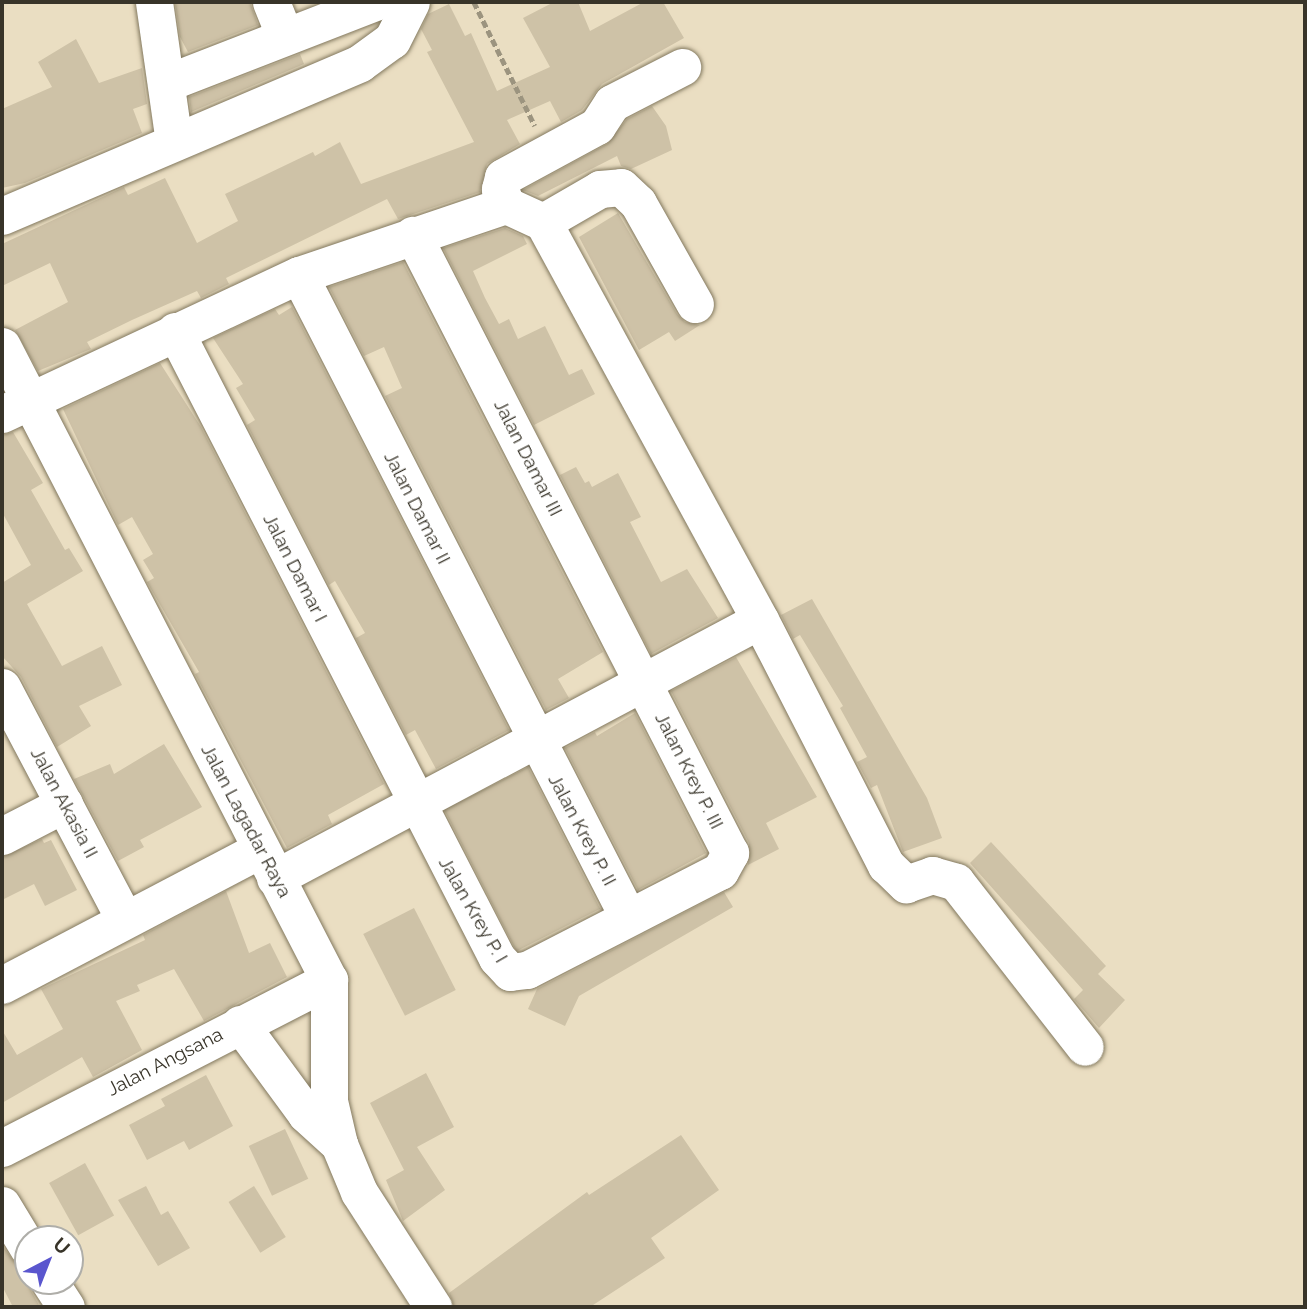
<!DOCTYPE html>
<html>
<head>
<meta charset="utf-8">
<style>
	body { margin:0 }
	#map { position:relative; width:1307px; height:1309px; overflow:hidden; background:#eadec2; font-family:Raleway,sans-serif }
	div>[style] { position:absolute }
	.building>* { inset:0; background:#cec2a7; transform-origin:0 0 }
	.path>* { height:4.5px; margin-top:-2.25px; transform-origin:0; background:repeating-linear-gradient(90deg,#9c947f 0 7px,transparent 0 10.5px) }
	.roads { filter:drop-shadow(0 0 2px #82785e) drop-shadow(0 0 2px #82785e) }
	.minor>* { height:37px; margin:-18.5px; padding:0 18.5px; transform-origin:18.5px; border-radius:18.5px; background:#fff }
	span { translate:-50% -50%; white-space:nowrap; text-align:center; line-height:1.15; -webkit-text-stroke:5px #fff; paint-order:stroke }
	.street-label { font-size:19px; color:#383429 }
	.frame { position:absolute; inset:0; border:4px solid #383429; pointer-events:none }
	.north { position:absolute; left:14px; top:1225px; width:70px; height:70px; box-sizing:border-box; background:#fff; border:2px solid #afaea9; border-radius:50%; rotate:42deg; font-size:19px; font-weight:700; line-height:28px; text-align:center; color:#383429 }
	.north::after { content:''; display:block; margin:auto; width:24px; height:32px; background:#5a56ce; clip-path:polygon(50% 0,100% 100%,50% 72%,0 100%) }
</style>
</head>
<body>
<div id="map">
	<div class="building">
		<i style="clip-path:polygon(175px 2px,250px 2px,258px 25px,188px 52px,180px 37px)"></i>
		<i style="clip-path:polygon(554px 2px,578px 2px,590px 31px,644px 2px,663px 2px,684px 38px,602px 84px,582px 110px,561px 122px,550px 101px,507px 120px,520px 144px,487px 164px,480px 192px,398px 219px,387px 199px,226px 278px,229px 284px,201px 298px,197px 291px,132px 320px,87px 342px,91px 349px,38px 371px,15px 330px,68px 302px,50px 263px,2px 286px,2px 244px,124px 187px,128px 195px,165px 178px,197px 243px,238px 221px,225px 194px,313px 152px,315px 156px,340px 142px,361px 184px,474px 142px,427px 52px,432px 50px,421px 29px,428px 14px,449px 4px,465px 36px,471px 33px,497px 91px,550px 67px,523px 18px)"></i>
		<i style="clip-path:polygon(76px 39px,99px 83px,142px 68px,147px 104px,133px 109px,142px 133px,25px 183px,2px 188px,2px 109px,52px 87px,38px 62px)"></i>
		<i style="clip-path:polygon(300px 54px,304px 64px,191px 112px,189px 97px)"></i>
		<i style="clip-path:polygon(652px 106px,666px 126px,672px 150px,631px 169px,621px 166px,617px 156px,538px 196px,523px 190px,607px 144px,627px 119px)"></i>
		<i style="clip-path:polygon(618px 213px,677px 314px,685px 322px,700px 325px,675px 341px,669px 332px,639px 350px,579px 237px)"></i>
		<i style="clip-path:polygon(505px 228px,523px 236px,527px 244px,473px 271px,485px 298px,499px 324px,509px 319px,518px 339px,545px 326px,569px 375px,582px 369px,595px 394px,534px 425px,443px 248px)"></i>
		<i style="clip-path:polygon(403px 262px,603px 652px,558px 679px,569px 698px,546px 710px,385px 396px,402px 388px,384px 347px,364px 356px,329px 287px)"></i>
		<i style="clip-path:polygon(292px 307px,509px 730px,436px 769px,415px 730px,406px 735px,356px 638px,365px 633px,335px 581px,329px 585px,247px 425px,255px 420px,236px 388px,243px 384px,213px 338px,275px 309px,279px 315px)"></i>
		<i style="clip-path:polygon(160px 363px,201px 427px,384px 784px,328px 815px,332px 824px,287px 848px,195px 674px,199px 672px,147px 582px,154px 578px,143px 560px,153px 554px,132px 517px,118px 525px,63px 409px)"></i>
		<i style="clip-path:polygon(13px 432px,43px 483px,31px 490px,65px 550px,69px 548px,83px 571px,27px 604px,62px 666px,102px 646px,122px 685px,79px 706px,91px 726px,57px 747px,21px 677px,2px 656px,2px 583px,31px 565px,2px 512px,2px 435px)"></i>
		<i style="clip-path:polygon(576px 467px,585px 483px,589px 481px,592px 487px,618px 473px,641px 517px,630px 522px,661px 582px,687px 569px,718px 618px,651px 654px,560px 475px)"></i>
		<i style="clip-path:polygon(812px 599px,927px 798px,942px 838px,903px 852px,877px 785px,871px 788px,857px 762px,867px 757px,840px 708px,843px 706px,800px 635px,793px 639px,781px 615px)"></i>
		<i style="clip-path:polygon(736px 657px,817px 797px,766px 823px,779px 849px,748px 865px,749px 843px,671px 691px)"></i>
		<i style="clip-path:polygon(635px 713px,706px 853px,638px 890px,565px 748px,595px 732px,597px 736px)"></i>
		<i style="clip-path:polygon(164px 744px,202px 807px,140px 840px,144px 847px,118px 861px,74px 779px,110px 764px,114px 774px)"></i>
		<i style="left:528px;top:767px;width:159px;height:94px;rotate:63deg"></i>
		<i style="clip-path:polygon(42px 839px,44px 843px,51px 840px,77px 890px,45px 906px,34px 884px,2px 900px,2px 857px)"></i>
		<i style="clip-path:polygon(991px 842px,1106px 966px,1098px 974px,1125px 1000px,1099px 1028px,1074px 999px,1083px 990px,970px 863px)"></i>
		<i style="clip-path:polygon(226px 891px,249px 953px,270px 943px,287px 977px,204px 1021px,174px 969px,137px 985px,140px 991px,116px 1001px,142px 1050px,93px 1077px,82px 1057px,2px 1103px,2px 1030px,17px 1055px,63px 1029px,41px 989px,145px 940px,143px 935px)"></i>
		<i style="clip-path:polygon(724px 892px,733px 907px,579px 996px,565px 1026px,528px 1009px,537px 989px)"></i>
		<i style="left:414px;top:908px;width:92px;height:57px;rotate:63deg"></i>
		<i style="clip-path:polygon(426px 1073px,454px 1127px,417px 1147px,445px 1190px,403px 1221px,386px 1180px,404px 1170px,370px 1103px)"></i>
		<i style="clip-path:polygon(206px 1075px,233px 1126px,189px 1150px,184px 1141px,147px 1160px,129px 1125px,165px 1106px,161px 1099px)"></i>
		<i style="left:285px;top:1129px;width:55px;height:40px;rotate:65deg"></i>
		<i style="clip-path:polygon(681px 1135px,719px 1190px,651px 1238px,665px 1258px,590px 1307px,454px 1307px,449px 1293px,587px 1192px,589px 1195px)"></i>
		<i style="left:85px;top:1163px;width:60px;height:41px;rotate:61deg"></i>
		<i style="clip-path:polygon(146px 1186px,161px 1215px,168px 1211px,190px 1248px,158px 1266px,118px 1200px)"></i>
		<i style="left:254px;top:1186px;width:60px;height:30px;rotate:58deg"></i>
		<i style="clip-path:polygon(2px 1245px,18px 1267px,40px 1307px,13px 1307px,2px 1286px)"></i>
	</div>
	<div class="path">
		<i style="left:474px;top:2px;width:138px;rotate:63.8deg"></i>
	</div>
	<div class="roads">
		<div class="minor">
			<i style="left:154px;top:2px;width:141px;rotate:81.9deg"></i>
			<i style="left:271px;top:2px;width:35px;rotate:68deg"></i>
			<i style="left:169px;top:82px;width:221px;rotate:-21.2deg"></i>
			<i style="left:506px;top:205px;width:17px;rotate:-111deg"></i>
			<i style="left:500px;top:189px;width:12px;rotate:-76deg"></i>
			<i style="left:503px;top:177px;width:107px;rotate:-28.5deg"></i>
			<i style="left:597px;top:126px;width:27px;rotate:-57deg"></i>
			<i style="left:612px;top:103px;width:79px;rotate:-27.2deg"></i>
			<i style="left:2px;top:216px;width:389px;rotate:-23.1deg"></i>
			<i style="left:360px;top:63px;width:39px;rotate:-36deg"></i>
			<i style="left:392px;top:40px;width:42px;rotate:-63.4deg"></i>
			<i style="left:543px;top:222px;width:66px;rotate:-30.1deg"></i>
			<i style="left:600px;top:189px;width:21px;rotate:-5deg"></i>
			<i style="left:621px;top:187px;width:23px;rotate:43deg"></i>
			<i style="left:638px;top:203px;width:116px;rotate:60.6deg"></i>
			<i style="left:299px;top:275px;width:721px;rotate:62.87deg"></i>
			<i style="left:175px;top:331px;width:705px;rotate:62.82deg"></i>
			<i style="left:497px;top:958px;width:19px;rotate:47deg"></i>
			<i style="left:510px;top:972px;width:17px;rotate:-7deg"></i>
			<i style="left:527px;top:970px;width:217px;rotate:-27.2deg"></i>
			<i style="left:720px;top:871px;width:21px;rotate:-61deg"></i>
			<i style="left:730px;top:853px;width:695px;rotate:-117.16deg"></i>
			<i style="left:2px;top:346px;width:713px;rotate:62.72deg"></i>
			<i style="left:329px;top:980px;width:121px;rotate:90deg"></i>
			<i style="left:329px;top:1101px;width:44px;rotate:76.9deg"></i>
			<i style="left:339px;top:1144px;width:52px;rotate:67.4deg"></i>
			<i style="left:359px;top:1192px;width:137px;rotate:57.2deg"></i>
			<i style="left:2px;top:414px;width:328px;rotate:-25.1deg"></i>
			<i style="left:299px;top:275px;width:219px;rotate:-18.7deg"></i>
			<i style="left:506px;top:205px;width:41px;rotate:24.7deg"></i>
			<i style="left:543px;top:222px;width:453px;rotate:61.4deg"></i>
			<i style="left:760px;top:620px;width:276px;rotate:62.8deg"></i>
			<i style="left:886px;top:865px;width:28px;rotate:44deg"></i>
			<i style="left:906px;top:884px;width:28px;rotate:-19deg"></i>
			<i style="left:932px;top:875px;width:25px;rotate:16deg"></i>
			<i style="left:956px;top:882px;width:209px;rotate:52deg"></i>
			<i style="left:2px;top:687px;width:263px;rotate:62.2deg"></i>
			<i style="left:2px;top:836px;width:70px;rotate:-27.3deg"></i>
			<i style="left:275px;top:878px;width:549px;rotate:-28.01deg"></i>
			<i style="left:2px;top:985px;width:290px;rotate:-27.7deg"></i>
			<i style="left:240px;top:1024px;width:112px;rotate:53.7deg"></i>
			<i style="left:306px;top:1114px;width:45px;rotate:42.3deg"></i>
			<i style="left:2px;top:1148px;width:368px;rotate:-27.2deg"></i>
			<i style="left:2px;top:1205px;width:50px;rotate:58.8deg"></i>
			<i style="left:49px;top:1281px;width:31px;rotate:57deg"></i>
		</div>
	</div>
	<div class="street-label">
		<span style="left:528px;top:458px;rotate:63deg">Jalan Damar III</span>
		<span style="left:417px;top:508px;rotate:63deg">Jalan Damar II</span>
		<span style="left:295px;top:568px;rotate:63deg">Jalan Damar I</span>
		<span style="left:689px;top:771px;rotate:63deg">Jalan Krey P. III</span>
		<span style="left:64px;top:803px;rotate:62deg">Jalan Akasia II</span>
		<span style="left:246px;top:821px;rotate:62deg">Jalan Lagadar Raya</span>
		<span style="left:582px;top:830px;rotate:62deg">Jalan Krey P. II</span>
		<span style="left:473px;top:910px;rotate:60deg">Jalan Krey P. I</span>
		<span style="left:165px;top:1062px;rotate:-27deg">Jalan Angsana</span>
	</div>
	<div class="frame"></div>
	<div class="north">U</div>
</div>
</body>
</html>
